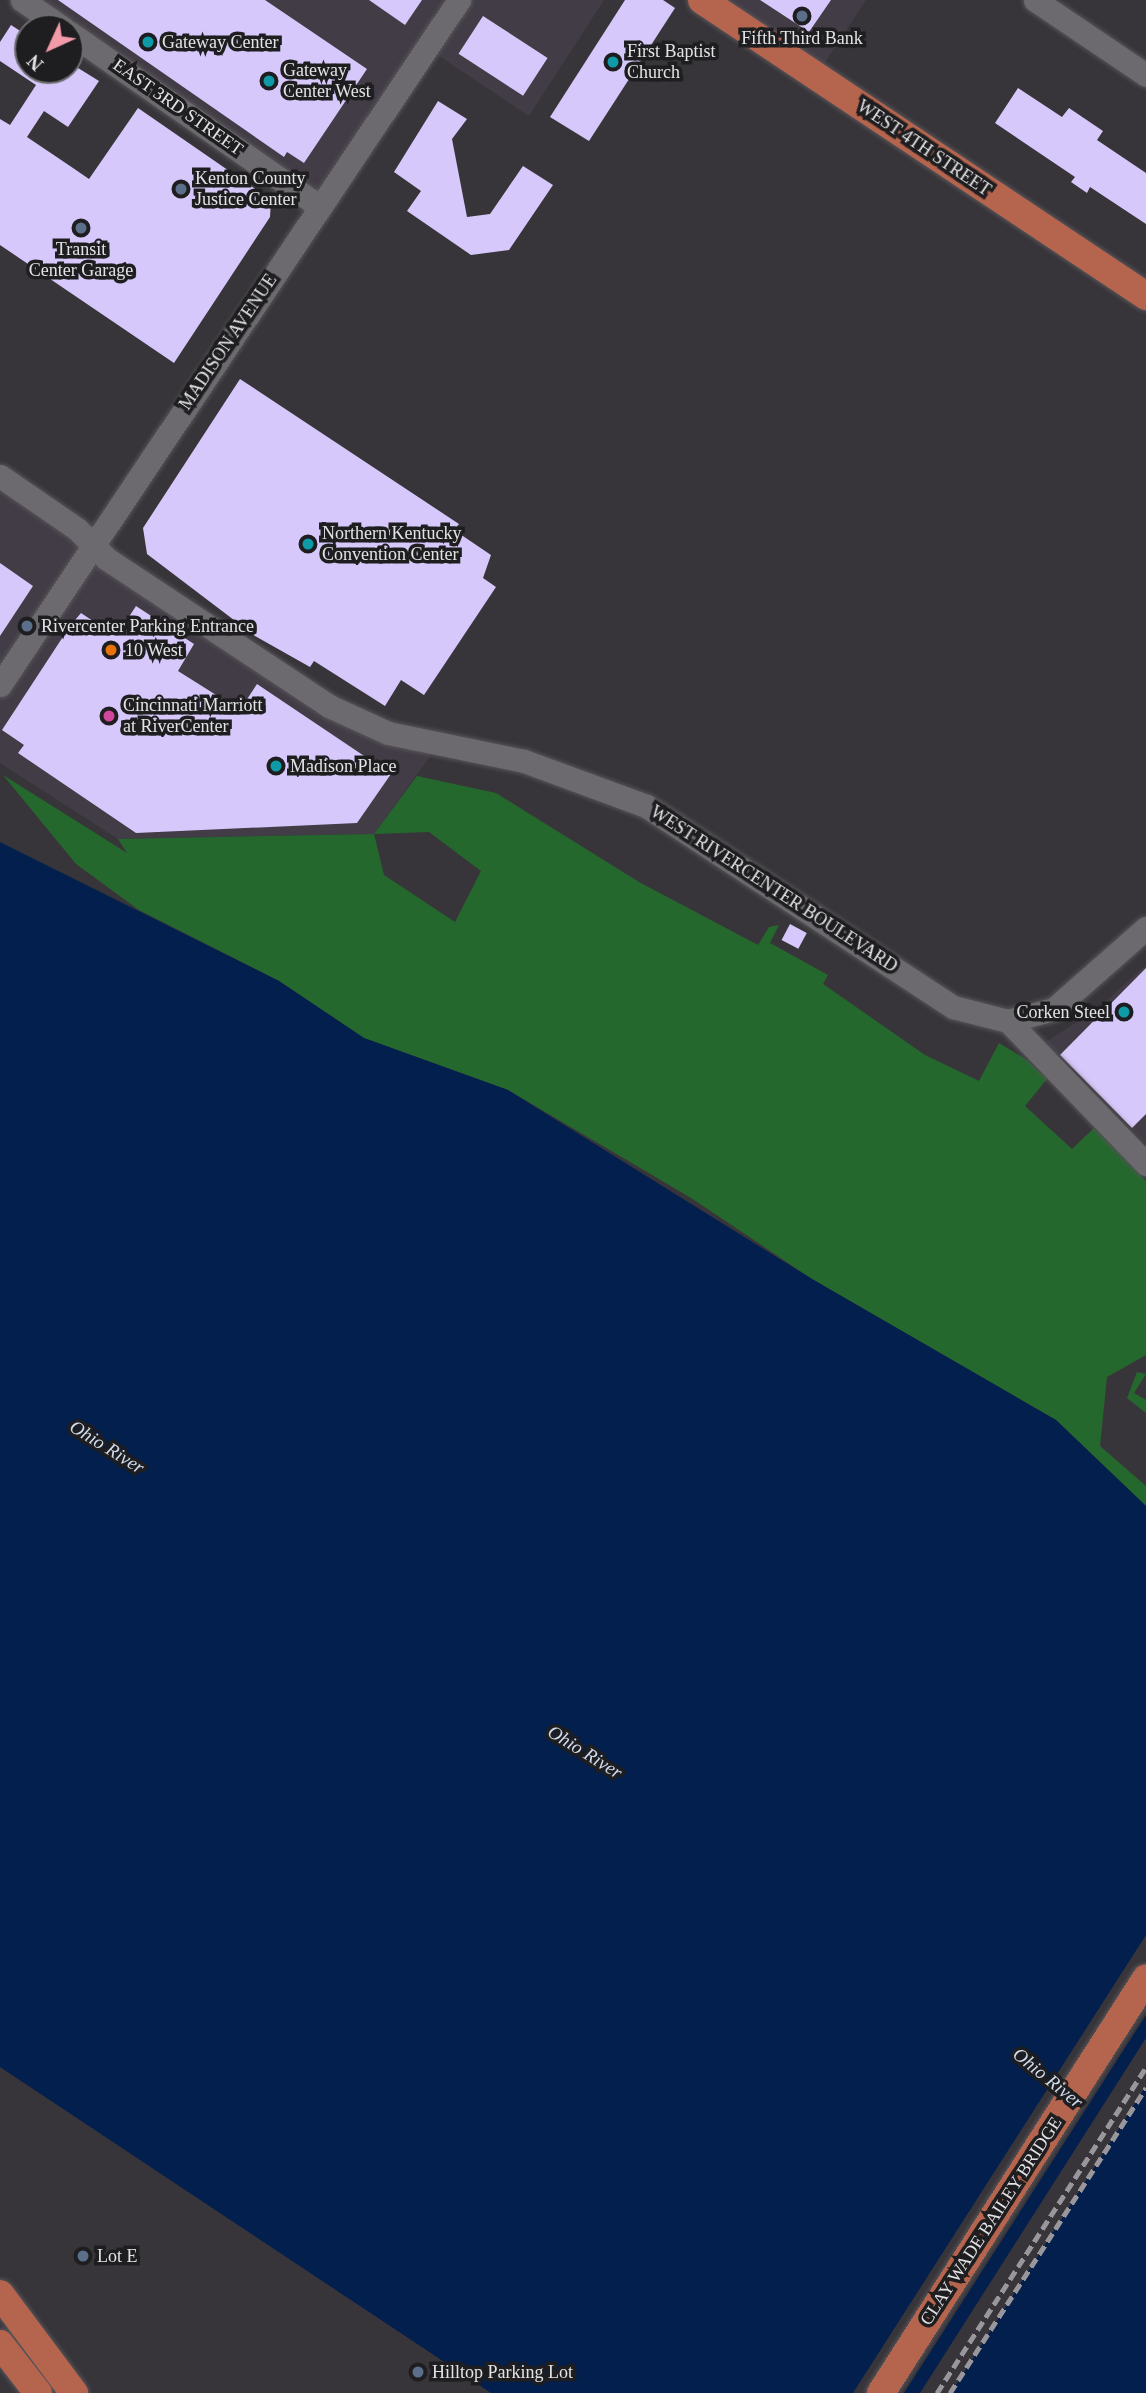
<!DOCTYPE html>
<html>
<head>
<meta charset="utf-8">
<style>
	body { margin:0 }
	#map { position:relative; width:1146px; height:2393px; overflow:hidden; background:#38353a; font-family:Georgia,serif }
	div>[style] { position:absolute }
	.built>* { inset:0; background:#423c46 }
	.green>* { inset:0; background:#25682e }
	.water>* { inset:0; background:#021f4e }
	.pier>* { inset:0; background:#38353a }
	.building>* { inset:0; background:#d6c8fa; transform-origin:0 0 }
	.roads { filter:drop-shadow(0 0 2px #565458) drop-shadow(0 0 2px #565458) }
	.minor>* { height:23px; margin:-11.5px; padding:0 11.5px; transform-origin:11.5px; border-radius:11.5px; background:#6d6a6f }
	.major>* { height:28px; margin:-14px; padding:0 14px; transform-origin:14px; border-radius:14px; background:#b5644e }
	.rail>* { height:5px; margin-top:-2.5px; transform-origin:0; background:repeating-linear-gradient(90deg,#99979b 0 10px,transparent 0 15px) }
	.dots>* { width:19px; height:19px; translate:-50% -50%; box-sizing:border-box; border:4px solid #1e1d1f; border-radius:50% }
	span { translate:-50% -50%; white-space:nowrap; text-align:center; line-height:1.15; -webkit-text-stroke:7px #1e1d1f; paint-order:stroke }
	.poi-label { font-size:18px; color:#e3e2e5 }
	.left { translate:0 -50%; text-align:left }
	.right { translate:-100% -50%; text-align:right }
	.street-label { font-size:18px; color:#e3e2e5 }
	.water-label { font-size:19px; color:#cfdbee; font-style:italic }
	.north { position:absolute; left:14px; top:14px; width:70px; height:70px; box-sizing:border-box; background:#1e1d1f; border:2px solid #6d6c6e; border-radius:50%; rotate:225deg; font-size:19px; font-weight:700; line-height:28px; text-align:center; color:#e3e2e5 }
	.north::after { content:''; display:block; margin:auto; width:24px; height:32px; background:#f39aa9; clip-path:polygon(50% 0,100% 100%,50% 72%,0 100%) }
</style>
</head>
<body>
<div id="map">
	<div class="built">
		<i style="clip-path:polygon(22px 0,604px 0,529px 116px,427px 48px,319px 206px)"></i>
		<i style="clip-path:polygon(702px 0,866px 0,816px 76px)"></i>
		<i style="clip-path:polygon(0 476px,329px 706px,438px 745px,374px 834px,118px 839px,0 763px)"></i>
		<i style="clip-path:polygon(1146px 965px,1146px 1143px,1046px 1042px,1097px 1009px)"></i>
	</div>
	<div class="green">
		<i style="clip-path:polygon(evenodd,3px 775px,127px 853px,118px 839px,374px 834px,417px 776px,496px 793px,639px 882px,758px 945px,769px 927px,779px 925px,770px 943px,828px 975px,823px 984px,925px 1055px,979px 1081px,999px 1043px,1027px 1060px,1047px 1079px,1025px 1106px,1072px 1149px,1094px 1128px,1146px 1181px,1146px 1355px,1107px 1377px,1100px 1446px,1146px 1486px,1146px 1506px,1056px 1420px,812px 1279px,691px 1198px,508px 1090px,364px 1038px,279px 981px,139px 910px,76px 864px,3px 775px,429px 832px,481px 871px,455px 922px,384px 875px,374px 834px,429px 832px)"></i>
		<i style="clip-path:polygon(1137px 1372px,1146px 1374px,1134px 1393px,1146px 1400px,1146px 1413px,1127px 1398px)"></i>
	</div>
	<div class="water">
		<i style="clip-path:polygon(0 842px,279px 981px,364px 1038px,508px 1090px,812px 1279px,1056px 1420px,1146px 1506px,1146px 2393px,491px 2393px,0 2067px)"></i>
	</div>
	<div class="pier">
		<i style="clip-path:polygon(1146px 1935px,1146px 2015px,904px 2393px,853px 2393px)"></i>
		<i style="clip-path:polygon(1146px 2038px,1146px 2086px,951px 2393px,920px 2393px)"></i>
	</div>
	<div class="building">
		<i style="clip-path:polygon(58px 0,265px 0,367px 69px,304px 163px,287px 152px,284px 157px)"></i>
		<i style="clip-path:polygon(369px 0,422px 0,405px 25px)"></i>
		<i style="clip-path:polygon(625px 0,663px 0,675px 8px,589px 141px,550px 117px)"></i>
		<i style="clip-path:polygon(760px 0,831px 0,809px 32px)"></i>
		<i style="left:483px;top:16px;width:77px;height:45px;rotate:33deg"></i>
		<i style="clip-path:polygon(11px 25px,28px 36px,28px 70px,70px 70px,70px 63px,99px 81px,68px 127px,44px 111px,27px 137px,73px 168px,89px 179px,138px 108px,271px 200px,270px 217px,174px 363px,0 245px,0 119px,10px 125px,36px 85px,0 61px,0 42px)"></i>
		<i style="clip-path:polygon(1018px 88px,1062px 117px,1069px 108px,1103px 131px,1097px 140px,1146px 173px,1146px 224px,1090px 187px,1087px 193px,1071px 182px,1075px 177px,995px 123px)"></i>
		<i style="clip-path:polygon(438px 101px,467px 119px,452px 139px,467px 217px,490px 214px,523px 166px,553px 185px,509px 250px,471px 255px,407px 211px,421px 191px,394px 172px)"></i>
		<i style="clip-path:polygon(240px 379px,459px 524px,454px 530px,491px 555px,483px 578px,496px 587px,424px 695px,401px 680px,385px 706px,314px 661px,310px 667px,255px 636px,147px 554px,143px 528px)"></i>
		<i style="clip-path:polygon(0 563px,33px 586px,0 636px)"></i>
		<i style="clip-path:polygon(136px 606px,194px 644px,178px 671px,240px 710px,257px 684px,391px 774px,357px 823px,136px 833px,18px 753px,24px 745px,2px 730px,70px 626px,81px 613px,102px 627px,107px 620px,123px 626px)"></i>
		<i style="left:790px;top:924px;width:19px;height:18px;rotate:28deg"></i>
		<i style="clip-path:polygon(1146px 968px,1146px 1114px,1132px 1128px,1060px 1055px)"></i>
	</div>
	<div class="roads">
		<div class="minor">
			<i style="left:22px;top:0;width:50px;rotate:34.3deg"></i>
			<i style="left:1035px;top:0;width:134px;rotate:34deg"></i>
			<i style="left:70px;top:33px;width:303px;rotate:34.8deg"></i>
			<i style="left:0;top:476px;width:93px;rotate:34.5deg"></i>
			<i style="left:77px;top:529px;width:42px;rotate:45deg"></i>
			<i style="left:107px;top:559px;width:266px;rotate:33.5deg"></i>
			<i style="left:329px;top:706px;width:65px;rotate:24.6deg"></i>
			<i style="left:388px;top:733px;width:139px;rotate:11.6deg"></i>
			<i style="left:524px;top:761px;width:130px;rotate:20.2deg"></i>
			<i style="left:646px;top:806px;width:367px;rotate:33.2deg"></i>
			<i style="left:953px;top:1007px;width:57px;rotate:14.3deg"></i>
			<i style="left:1008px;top:1021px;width:48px;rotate:-14.6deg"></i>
			<i style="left:1054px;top:1009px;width:123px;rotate:-41.4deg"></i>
			<i style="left:0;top:685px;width:825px;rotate:-56.18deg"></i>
			<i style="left:1008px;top:1021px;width:199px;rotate:46deg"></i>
		</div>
		<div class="major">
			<i style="left:702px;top:0;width:534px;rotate:33.69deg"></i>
			<i style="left:0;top:2294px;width:124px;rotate:53.2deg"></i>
			<i style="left:0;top:2344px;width:62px;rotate:52.2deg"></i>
			<i style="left:881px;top:2393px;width:492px;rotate:-57.4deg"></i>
		</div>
	</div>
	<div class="rail">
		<i style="left:937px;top:2393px;width:386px;rotate:-57.3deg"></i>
		<i style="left:950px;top:2393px;width:363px;rotate:-57.3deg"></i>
	</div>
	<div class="dots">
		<i style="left:802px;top:16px;background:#5c6f8a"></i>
		<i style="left:148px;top:42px;background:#0f9aa8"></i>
		<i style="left:613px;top:62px;background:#0f9aa8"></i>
		<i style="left:269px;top:81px;background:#0f9aa8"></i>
		<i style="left:181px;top:189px;background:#5c6f8a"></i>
		<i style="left:81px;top:228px;background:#5c6f8a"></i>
		<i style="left:308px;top:544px;background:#0f9aa8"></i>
		<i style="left:27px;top:626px;background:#5c6f8a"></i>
		<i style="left:111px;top:650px;background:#e8710a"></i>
		<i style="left:109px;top:716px;background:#d1479c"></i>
		<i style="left:276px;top:766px;background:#0f9aa8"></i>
		<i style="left:1124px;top:1012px;background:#0f9aa8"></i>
		<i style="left:83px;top:2256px;background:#5c6f8a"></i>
		<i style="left:418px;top:2372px;background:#5c6f8a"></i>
	</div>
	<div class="poi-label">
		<span style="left:802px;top:38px">Fifth Third Bank</span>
		<span class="left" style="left:162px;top:42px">Gateway Center</span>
		<span class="left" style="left:627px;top:62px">First Baptist<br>Church</span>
		<span class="left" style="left:283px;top:81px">Gateway<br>Center West</span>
		<span class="left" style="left:195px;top:189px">Kenton County<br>Justice Center</span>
		<span style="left:81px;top:260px">Transit<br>Center Garage</span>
		<span class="left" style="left:322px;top:544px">Northern Kentucky<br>Convention Center</span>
		<span class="left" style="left:41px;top:626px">Rivercenter Parking Entrance</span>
		<span class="left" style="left:125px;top:650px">10 West</span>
		<span class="left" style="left:123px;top:716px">Cincinnati Marriott<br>at RiverCenter</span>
		<span class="left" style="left:290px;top:766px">Madison Place</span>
		<span class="right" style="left:1110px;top:1012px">Corken Steel</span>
		<span class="left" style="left:97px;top:2256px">Lot E</span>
		<span class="left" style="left:432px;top:2372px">Hilltop Parking Lot</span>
	</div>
	<div class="street-label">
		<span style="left:178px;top:107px;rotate:35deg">EAST 3RD STREET</span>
		<span style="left:924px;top:148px;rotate:34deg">WEST 4TH STREET</span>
		<span style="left:228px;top:342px;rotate:-56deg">MADISON AVENUE</span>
		<span style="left:774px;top:889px;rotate:33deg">WEST RIVERCENTER BOULEVARD</span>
		<span style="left:991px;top:2221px;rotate:-57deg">CLAY WADE BAILEY BRIDGE</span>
	</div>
	<div class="water-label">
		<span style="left:107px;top:1447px;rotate:32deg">Ohio River</span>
		<span style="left:585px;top:1752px;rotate:32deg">Ohio River</span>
		<span style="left:1048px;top:2078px;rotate:39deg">Ohio River</span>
	</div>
	<div class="north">N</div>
</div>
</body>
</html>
